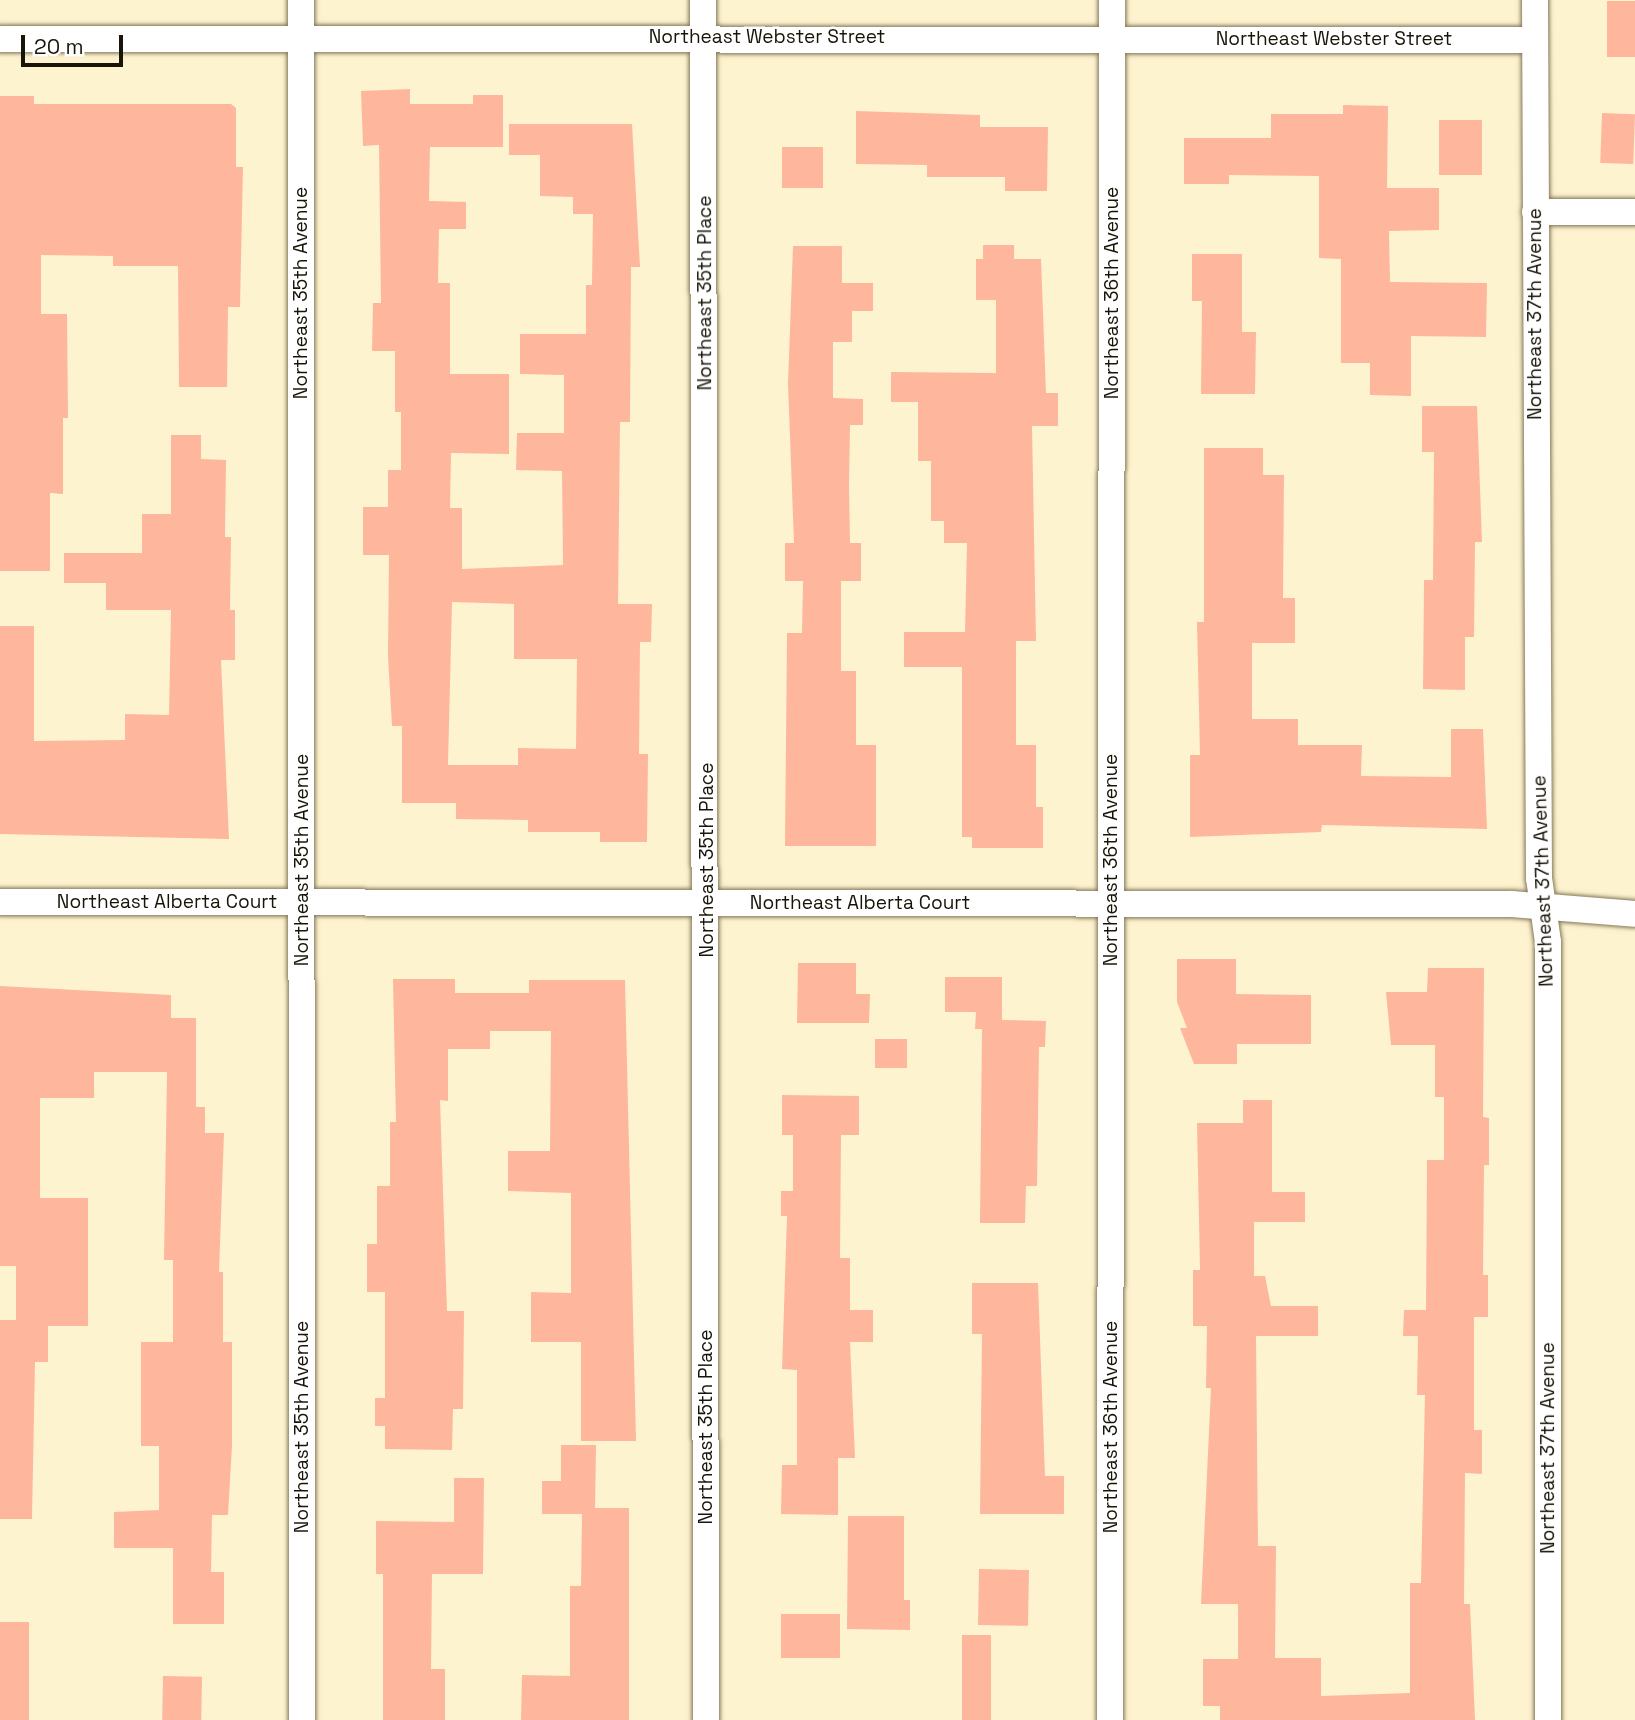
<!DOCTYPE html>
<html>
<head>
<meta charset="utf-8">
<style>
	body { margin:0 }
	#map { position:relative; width:1635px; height:1720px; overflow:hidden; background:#fef3cf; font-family:"Space Grotesk",sans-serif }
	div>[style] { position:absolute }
	.building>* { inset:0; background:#feb79d; transform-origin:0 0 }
	.roads { filter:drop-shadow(0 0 2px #847959) drop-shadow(0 0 2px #847959) }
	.street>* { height:26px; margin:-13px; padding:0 13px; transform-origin:13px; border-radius:13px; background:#fff }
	span { translate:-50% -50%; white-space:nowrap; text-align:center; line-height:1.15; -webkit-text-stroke:5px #fff; paint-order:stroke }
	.street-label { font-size:19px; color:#181408 }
	.scale { position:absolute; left:21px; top:35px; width:102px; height:32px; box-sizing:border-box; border:4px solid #181408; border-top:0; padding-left:9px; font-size:21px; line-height:24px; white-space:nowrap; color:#181408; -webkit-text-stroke:5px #fff; paint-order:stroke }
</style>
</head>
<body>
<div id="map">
	<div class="building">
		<i style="left:1607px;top:1px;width:28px;height:56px"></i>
		<i style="clip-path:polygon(evenodd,410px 89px,410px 104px,473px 104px,473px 95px,503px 95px,503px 147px,430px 147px,429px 201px,466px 202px,466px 229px,439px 229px,438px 283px,450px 283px,450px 374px,509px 374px,509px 454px,451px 453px,450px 508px,462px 508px,462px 569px,563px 565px,562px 471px,516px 470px,517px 433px,564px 433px,564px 375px,520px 374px,520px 334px,586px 334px,586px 285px,592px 285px,593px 214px,573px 214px,573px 197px,540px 196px,540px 155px,509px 155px,509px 124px,632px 124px,640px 267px,631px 267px,630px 422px,620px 422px,618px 604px,652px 604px,651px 642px,640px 642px,639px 754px,648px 754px,647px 842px,600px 842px,600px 832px,528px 832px,528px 820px,456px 819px,456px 803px,402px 803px,402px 726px,392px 726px,388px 656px,389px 555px,363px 555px,363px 507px,388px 507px,388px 470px,401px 470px,401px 412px,395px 412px,395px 351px,372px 351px,373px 303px,381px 303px,379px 145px,363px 146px,361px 91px,410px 89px,452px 602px,514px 604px,514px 659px,577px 659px,576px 749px,518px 748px,518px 765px,448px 765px,452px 602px)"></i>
		<i style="clip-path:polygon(0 96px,34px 96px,34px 104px,231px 104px,236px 108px,236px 167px,243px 167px,240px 307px,228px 307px,227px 387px,179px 387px,178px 266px,113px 266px,113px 256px,41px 255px,41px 314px,67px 314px,68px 418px,63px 418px,63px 494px,50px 493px,50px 571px,0 571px)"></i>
		<i style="clip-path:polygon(1343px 105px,1388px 106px,1387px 188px,1439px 188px,1439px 230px,1389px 231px,1390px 282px,1487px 283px,1486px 337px,1411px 336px,1411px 396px,1370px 395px,1370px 363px,1341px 363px,1341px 259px,1319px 258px,1319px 176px,1229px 175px,1229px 184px,1184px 184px,1184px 138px,1271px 138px,1271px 114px,1343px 114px)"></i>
		<i style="clip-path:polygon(856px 111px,980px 115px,980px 127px,1048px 127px,1047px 191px,1005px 191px,1005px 177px,927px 177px,927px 165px,856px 164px)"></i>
		<i style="left:1602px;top:113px;width:33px;height:50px;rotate:2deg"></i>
		<i style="left:1439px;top:120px;width:43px;height:55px"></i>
		<i style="left:782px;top:147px;width:41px;height:41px"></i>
		<i style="clip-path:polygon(983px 245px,1014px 245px,1014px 259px,1041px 259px,1046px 393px,1058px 393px,1058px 426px,1032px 426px,1036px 641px,1016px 641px,1016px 745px,1036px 745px,1036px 807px,1043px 807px,1043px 848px,972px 848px,972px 837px,962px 837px,962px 667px,904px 667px,904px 632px,965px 632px,967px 543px,944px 543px,944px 521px,931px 521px,931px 461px,918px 461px,918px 402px,891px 402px,891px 372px,996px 373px,996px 300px,976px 300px,976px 259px,983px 259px)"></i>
		<i style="clip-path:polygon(793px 246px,842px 246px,842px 283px,873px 283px,873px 311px,852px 311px,852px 342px,833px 342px,833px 398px,863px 399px,863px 425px,850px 425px,849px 486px,850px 543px,861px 543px,861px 581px,841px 581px,841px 671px,856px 671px,856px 745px,876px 745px,876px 846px,785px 846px,787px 633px,802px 633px,803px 581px,785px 581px,785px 543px,794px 543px,788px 384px)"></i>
		<i style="clip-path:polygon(1192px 254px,1242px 254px,1242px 332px,1256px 332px,1255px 394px,1201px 394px,1202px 301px,1192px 301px)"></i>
		<i style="clip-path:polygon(1422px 406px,1477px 406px,1482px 542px,1475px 542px,1474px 637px,1465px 637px,1465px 690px,1423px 689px,1424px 580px,1433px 580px,1434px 452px,1422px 452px)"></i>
		<i style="clip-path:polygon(171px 435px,201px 435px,201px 459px,226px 460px,225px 537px,231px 537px,230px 610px,235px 610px,235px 660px,221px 660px,229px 839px,0 834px,0 626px,34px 626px,34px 741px,125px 740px,125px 714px,169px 715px,171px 610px,106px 610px,106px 583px,64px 583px,64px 553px,142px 553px,142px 514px,171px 514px)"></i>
		<i style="clip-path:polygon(1204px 448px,1263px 448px,1263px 475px,1284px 475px,1283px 598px,1295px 598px,1295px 643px,1252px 643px,1252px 719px,1298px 719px,1298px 745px,1362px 745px,1361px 776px,1451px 777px,1451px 729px,1483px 729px,1487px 829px,1322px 825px,1321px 832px,1190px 837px,1190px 755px,1200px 755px,1197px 622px,1204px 622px)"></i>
		<i style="clip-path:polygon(1177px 959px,1236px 959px,1236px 994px,1311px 995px,1311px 1044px,1237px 1044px,1237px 1064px,1194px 1064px,1180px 1028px,1187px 1028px,1177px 1002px)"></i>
		<i style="clip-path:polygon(798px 963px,856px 963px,856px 994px,870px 994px,869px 1023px,797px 1023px)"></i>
		<i style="clip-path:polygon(1428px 968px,1484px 968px,1483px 1117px,1489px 1118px,1489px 1165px,1484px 1165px,1483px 1275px,1488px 1275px,1488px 1317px,1474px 1317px,1474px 1430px,1482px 1430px,1482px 1474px,1465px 1473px,1464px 1604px,1470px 1604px,1475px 1720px,1220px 1720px,1220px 1706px,1203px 1706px,1203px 1659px,1238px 1659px,1238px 1604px,1201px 1604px,1211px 1388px,1206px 1388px,1207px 1326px,1193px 1326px,1193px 1270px,1200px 1270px,1197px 1123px,1243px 1123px,1243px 1100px,1272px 1100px,1272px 1192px,1305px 1192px,1305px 1222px,1254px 1222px,1254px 1276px,1265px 1276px,1271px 1306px,1318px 1306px,1318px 1336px,1256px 1336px,1258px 1546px,1276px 1546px,1275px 1658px,1321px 1658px,1321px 1696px,1410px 1693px,1410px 1583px,1421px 1583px,1425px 1395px,1417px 1395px,1418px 1336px,1403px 1336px,1404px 1310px,1426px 1310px,1427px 1160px,1444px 1160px,1444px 1097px,1435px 1097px,1435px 1045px,1391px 1045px,1386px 992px,1427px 992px)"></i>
		<i style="clip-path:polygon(945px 977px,1002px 977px,1002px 1020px,1046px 1021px,1045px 1047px,1039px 1047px,1037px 1186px,1026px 1186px,1025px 1223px,980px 1223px,982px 1029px,975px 1029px,976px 1012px,945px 1012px)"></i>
		<i style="clip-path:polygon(393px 979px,455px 979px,455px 993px,529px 993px,529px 980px,625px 980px,636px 1441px,581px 1441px,581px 1342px,531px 1342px,531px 1292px,571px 1293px,571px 1193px,508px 1191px,508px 1151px,550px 1151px,551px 1031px,490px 1031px,490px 1049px,448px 1049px,448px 1101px,440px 1100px,447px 1311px,464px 1311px,463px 1409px,453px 1409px,452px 1450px,385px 1449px,385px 1426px,375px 1426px,375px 1398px,385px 1398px,385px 1292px,367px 1292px,367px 1244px,377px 1244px,377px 1186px,390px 1186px,390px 1122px,396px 1122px)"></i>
		<i style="clip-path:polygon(0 986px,171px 995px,171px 1018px,196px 1018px,196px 1107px,205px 1107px,205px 1133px,224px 1133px,219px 1272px,223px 1272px,223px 1342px,232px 1342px,232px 1446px,228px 1515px,212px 1515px,211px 1572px,224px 1572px,224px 1624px,173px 1624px,173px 1548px,114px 1548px,114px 1512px,159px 1510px,159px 1446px,141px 1446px,141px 1342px,173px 1342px,173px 1260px,164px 1260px,167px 1072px,94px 1072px,94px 1098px,40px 1098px,40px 1198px,88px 1198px,88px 1326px,48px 1326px,48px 1362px,35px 1362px,32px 1519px,0 1519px,0 1320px,16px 1320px,16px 1266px,0 1266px)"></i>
		<i style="left:875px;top:1039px;width:32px;height:29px"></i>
		<i style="clip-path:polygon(782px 1095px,859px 1096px,859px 1135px,841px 1135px,840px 1258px,850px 1258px,850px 1310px,873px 1310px,873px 1342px,850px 1342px,855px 1458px,838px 1458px,838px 1515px,781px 1514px,782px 1465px,797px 1465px,797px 1370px,782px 1369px,787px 1216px,781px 1216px,781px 1191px,793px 1191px,793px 1135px,782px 1135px)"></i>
		<i style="clip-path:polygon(972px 1283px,1038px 1283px,1045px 1476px,1064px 1476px,1064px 1514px,980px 1514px,982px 1334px,972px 1334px)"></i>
		<i style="clip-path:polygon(561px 1445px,596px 1445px,595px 1508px,629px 1508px,629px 1720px,521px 1720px,522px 1675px,570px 1676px,570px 1586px,581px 1586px,582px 1514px,542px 1514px,542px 1481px,561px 1481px)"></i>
		<i style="clip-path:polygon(454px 1478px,484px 1478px,483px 1574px,432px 1574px,431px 1669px,445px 1669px,445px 1720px,383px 1720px,383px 1574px,376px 1574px,376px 1521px,454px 1522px)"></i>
		<i style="clip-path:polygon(848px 1516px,904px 1516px,904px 1600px,910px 1600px,910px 1630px,847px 1629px)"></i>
		<i style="left:979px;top:1569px;width:50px;height:56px;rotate:1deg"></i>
		<i style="left:781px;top:1614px;width:59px;height:44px"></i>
		<i style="left:0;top:1622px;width:29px;height:98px"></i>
		<i style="left:962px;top:1635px;width:29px;height:85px"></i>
		<i style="left:163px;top:1676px;width:39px;height:44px;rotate:1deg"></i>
	</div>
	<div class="roads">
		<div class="street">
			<i style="left:301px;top:0;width:1720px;rotate:89.97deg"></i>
			<i style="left:703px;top:0;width:1720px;rotate:89.9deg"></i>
			<i style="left:1535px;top:0;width:878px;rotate:89.74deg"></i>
			<i style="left:1539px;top:878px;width:65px;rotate:82deg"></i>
			<i style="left:1548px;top:942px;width:778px;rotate:90deg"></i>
			<i style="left:0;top:39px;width:1535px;rotate:0.04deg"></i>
			<i style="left:1535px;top:212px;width:100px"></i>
			<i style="left:0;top:902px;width:1512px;rotate:0.08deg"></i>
			<i style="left:1512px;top:904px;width:123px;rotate:4.6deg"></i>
			<i style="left:1110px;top:1720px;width:1720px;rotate:-89.93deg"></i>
		</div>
	</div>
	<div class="street-label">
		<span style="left:767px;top:37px">Northeast Webster Street</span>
		<span style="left:1334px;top:39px">Northeast Webster Street</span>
		<span style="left:301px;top:293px;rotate:-90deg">Northeast 35th Avenue</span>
		<span style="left:705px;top:293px;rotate:-90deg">Northeast 35th Place</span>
		<span style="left:1112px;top:293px;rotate:-90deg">Northeast 36th Avenue</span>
		<span style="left:1535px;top:314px;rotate:-90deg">Northeast 37th Avenue</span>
		<span style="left:302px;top:860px;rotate:-90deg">Northeast 35th Avenue</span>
		<span style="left:707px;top:860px;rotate:-90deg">Northeast 35th Place</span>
		<span style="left:1111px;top:860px;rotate:-90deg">Northeast 36th Avenue</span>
		<span style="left:1543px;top:881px;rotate:-92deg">Northeast 37th Avenue</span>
		<span style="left:167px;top:902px">Northeast Alberta Court</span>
		<span style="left:860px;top:903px">Northeast Alberta Court</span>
		<span style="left:302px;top:1427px;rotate:-90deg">Northeast 35th Avenue</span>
		<span style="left:706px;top:1427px;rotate:-90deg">Northeast 35th Place</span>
		<span style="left:1111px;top:1427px;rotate:-90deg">Northeast 36th Avenue</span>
		<span style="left:1548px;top:1448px;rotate:-90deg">Northeast 37th Avenue</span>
	</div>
	<div class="scale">20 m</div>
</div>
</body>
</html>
